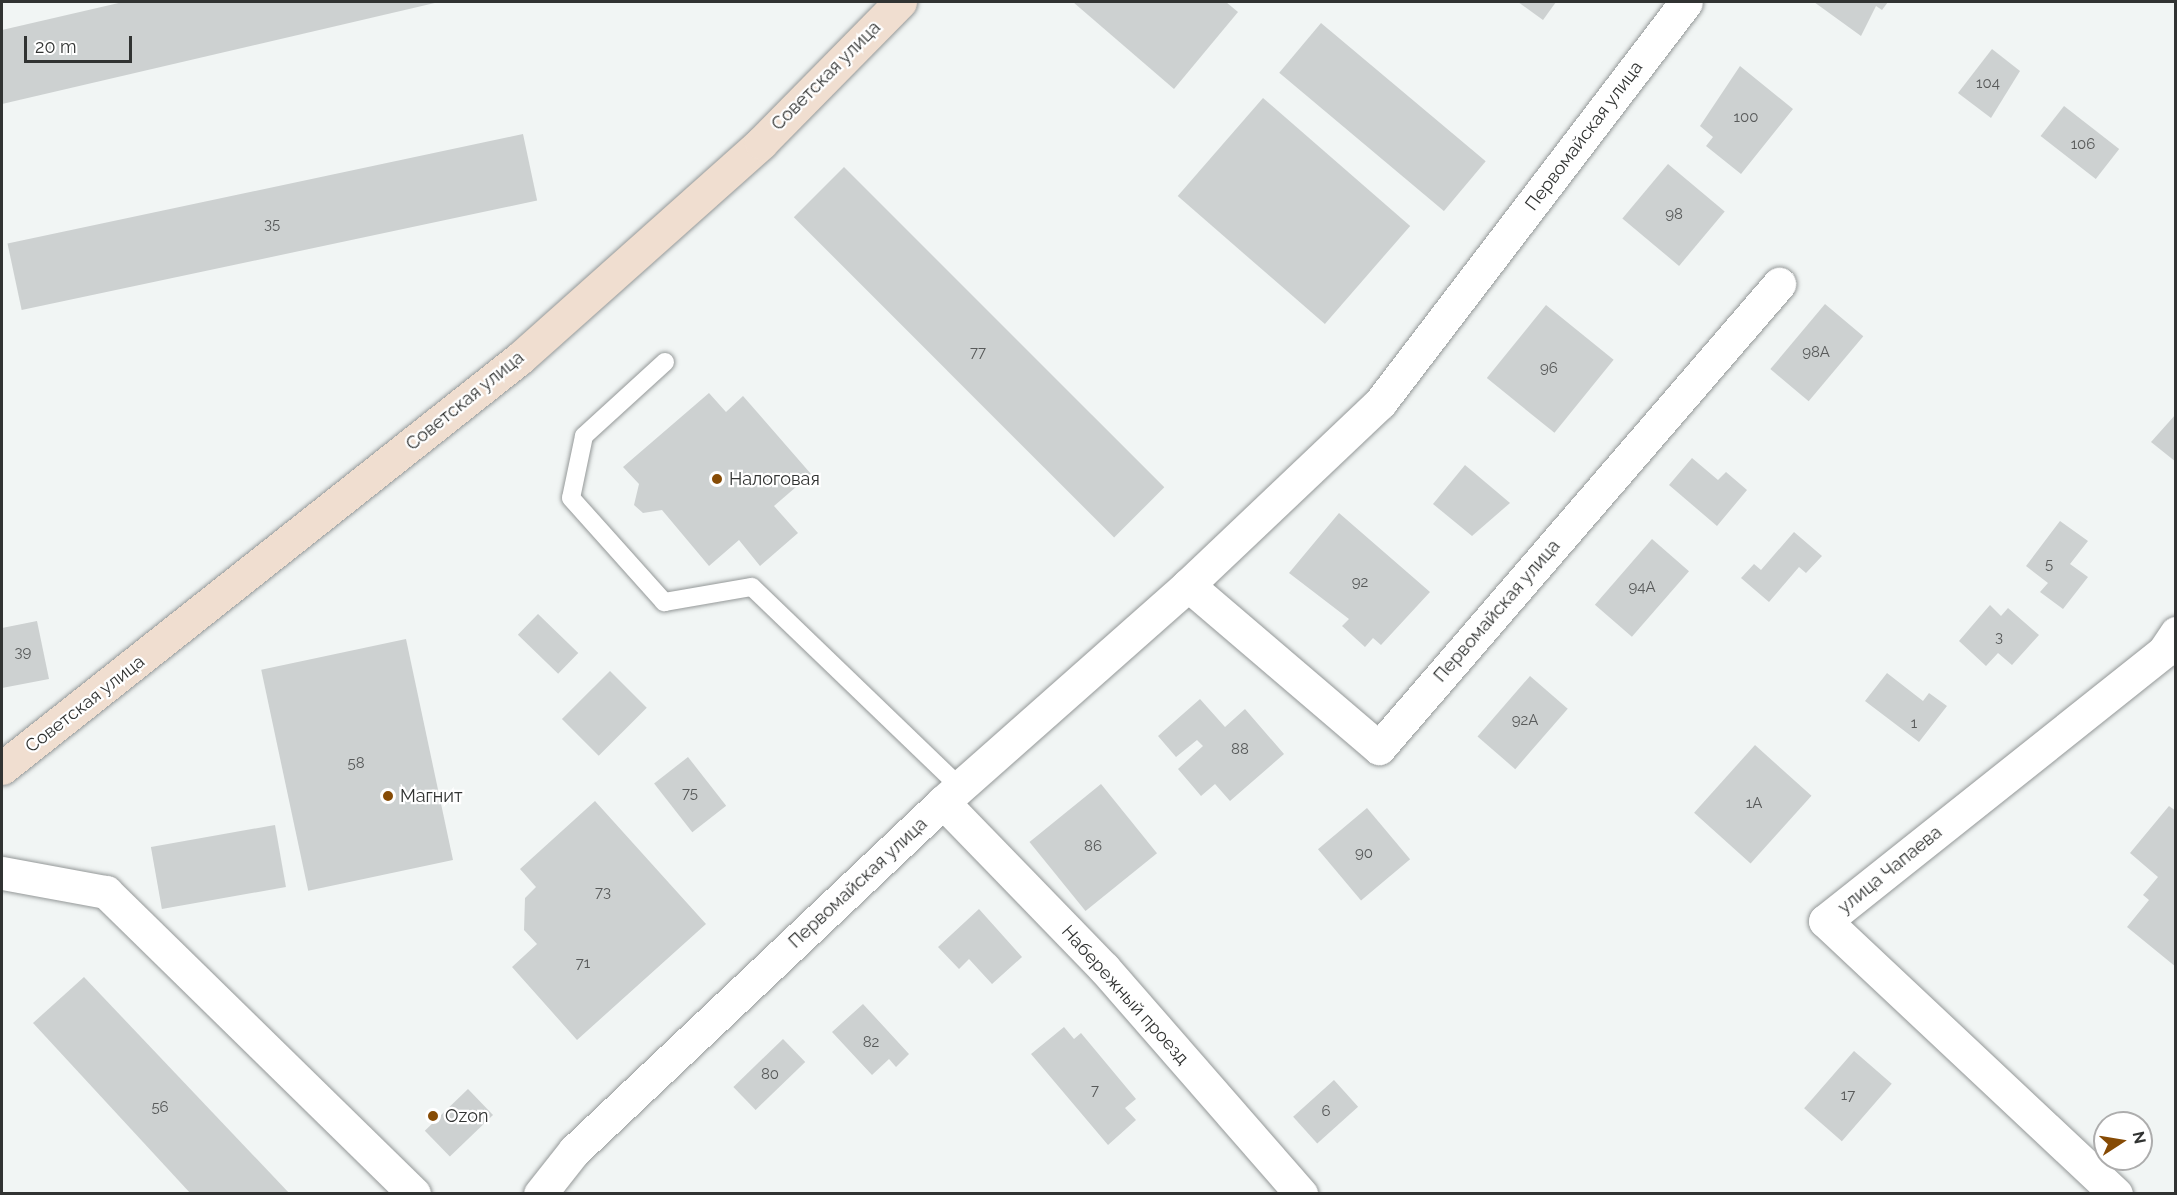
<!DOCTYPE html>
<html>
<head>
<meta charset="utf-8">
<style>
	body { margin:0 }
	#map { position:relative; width:2177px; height:1195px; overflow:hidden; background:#f1f5f4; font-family:Raleway,sans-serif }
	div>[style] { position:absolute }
	.building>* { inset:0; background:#cdd1d1; transform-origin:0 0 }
	.roads { filter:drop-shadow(0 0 2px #949898) drop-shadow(0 0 2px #949898) }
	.lane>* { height:18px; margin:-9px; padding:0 9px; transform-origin:9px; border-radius:9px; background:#fff }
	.street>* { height:33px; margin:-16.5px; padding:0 16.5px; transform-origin:16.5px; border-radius:16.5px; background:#fff }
	.secondary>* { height:33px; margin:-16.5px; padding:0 16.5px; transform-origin:16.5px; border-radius:16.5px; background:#f0ded0 }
	.dots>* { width:16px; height:16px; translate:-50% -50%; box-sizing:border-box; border:3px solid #fff; border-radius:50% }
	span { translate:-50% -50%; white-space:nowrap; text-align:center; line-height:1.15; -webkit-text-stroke:4.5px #fff; paint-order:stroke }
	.number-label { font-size:15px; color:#585a5a }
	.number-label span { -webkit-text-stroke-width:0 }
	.street-label { font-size:18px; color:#313332 }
	.poi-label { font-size:18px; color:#313332 }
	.left { translate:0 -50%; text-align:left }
	.frame { position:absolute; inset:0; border:3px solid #313332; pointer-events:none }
	.north { position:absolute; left:2093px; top:1111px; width:60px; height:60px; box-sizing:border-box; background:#fff; border:2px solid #adadad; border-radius:50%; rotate:78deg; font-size:16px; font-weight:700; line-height:24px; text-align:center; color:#313332 }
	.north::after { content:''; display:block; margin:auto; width:21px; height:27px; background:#864b05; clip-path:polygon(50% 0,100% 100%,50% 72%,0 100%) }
	.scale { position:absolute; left:24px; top:36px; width:108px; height:27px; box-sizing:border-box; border:3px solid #313332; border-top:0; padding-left:8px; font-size:18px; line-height:21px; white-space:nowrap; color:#313332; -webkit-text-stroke:4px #fff; paint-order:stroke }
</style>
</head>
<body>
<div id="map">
	<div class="building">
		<i style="clip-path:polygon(123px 2px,439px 2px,2px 104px,2px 30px)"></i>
		<i style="clip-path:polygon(1073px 2px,1226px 2px,1238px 12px,1174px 89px)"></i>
		<i style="clip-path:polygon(1518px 2px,1556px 2px,1543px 20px)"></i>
		<i style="clip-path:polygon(1814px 2px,1888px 2px,1882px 10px,1876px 6px,1861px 36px)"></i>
		<i style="left:1321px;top:23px;width:215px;height:65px;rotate:40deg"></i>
		<i style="clip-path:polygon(1992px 49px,2020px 71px,1991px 118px,1958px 93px)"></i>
		<i style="clip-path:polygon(1740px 66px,1793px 109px,1741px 174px,1706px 146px,1713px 137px,1700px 126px)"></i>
		<i style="left:1263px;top:98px;width:195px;height:130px;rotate:41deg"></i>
		<i style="left:2064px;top:106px;width:70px;height:38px;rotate:38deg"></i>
		<i style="left:523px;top:134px;width:68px;height:527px;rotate:78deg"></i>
		<i style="left:1668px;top:164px;width:74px;height:71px;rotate:40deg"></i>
		<i style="left:844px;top:167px;width:453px;height:71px;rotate:45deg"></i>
		<i style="left:1825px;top:304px;width:50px;height:85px;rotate:40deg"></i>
		<i style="left:1546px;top:305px;width:87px;height:94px;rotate:39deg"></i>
		<i style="clip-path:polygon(709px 393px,726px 412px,743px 396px,811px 474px,774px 506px,798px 533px,760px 566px,739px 540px,709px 566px,662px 510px,643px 513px,634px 505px,639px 484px,623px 467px)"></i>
		<i style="clip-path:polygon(2176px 414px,2176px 462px,2151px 442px)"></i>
		<i style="clip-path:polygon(1692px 458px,1718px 480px,1726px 472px,1747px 490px,1717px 526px,1669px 485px)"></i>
		<i style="clip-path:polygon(1465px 465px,1510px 503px,1472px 536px,1433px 504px)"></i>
		<i style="clip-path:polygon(1339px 513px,1430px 592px,1381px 645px,1373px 638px,1365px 647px,1342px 626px,1349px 619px,1289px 573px)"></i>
		<i style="clip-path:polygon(2060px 521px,2088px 541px,2070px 564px,2088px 577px,2063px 609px,2040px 592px,2048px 583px,2026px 566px)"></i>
		<i style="clip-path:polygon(1794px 532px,1822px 556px,1806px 573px,1799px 567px,1769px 602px,1741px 578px,1754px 564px,1761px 570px)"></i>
		<i style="left:1652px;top:539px;width:49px;height:87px;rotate:41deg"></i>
		<i style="clip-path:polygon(1990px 605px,2001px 616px,2008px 608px,2039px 635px,2012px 665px,1998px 653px,1986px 666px,1959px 641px)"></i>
		<i style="left:538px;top:614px;width:56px;height:29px;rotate:44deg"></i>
		<i style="clip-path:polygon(37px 621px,49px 679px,2px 688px,2px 628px)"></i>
		<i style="left:406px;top:639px;width:226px;height:148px;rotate:78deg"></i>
		<i style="left:610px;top:671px;width:52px;height:68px;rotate:45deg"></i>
		<i style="clip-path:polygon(1887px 673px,1923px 701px,1929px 693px,1947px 706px,1919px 742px,1865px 701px)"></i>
		<i style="left:1530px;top:676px;width:50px;height:80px;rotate:41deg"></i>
		<i style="clip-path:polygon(1200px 699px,1225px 727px,1245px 709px,1284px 754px,1230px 801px,1215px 784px,1201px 796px,1178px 769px,1203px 746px,1197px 740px,1176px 757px,1158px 736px)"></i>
		<i style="left:1755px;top:745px;width:76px;height:91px;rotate:42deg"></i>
		<i style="left:688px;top:757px;width:62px;height:43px;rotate:52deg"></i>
		<i style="left:1101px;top:784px;width:89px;height:92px;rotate:51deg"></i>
		<i style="clip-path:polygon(595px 801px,706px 924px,577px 1040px,512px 967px,537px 944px,524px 930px,525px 898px,536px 887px,520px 869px)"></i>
		<i style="clip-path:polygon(2169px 806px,2176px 811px,2176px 967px,2127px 927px,2149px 900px,2143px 895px,2158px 877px,2130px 853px)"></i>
		<i style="left:1367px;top:808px;width:67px;height:64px;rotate:50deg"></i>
		<i style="left:275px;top:825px;width:63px;height:126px;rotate:80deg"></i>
		<i style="clip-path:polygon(979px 909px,1022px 957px,992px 984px,969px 959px,959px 969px,938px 947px)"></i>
		<i style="clip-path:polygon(84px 977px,290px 1194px,191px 1194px,33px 1023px)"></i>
		<i style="clip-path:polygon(863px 1004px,909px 1054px,896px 1067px,889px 1059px,872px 1075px,832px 1032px)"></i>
		<i style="clip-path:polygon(1064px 1027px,1074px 1039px,1081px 1033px,1136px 1099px,1125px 1108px,1136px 1120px,1108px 1145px,1031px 1054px)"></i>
		<i style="left:783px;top:1039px;width:32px;height:69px;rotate:46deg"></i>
		<i style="left:1854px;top:1051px;width:50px;height:76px;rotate:41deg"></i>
		<i style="left:1334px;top:1080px;width:36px;height:55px;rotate:48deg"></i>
		<i style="left:468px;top:1089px;width:36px;height:60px;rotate:46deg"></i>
	</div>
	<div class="roads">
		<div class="lane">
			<i style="left:665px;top:362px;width:110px;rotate:137.6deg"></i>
			<i style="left:584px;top:436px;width:63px;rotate:101.8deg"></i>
			<i style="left:571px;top:498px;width:140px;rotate:48.2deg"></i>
			<i style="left:664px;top:602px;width:89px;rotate:-9.7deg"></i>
			<i style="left:752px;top:587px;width:289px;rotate:43.9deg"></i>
		</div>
		<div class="street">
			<i style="left:1188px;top:585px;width:251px;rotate:40.5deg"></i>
			<i style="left:1379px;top:748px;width:613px;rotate:-49.24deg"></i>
			<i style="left:943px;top:802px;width:231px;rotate:45.9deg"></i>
			<i style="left:1104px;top:968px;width:300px;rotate:48.9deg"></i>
			<i style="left:2px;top:873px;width:106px;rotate:10.4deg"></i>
			<i style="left:106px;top:892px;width:431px;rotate:44.4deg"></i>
			<i style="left:540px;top:1194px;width:55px;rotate:-51.7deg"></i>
			<i style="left:574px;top:1151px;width:508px;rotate:-43.4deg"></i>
			<i style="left:943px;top:802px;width:327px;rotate:-41.5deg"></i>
			<i style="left:1188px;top:585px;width:265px;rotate:-43.5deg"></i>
			<i style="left:1380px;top:403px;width:504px;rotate:-52.65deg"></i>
			<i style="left:2116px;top:1194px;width:399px;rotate:-136.8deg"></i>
			<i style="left:1825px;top:921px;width:433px;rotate:-38.5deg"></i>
			<i style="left:2164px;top:651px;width:22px;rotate:-56deg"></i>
		</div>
		<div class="secondary">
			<i style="left:2px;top:768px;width:661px;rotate:-38.36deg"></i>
			<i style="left:520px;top:358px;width:323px;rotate:-41.7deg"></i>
			<i style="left:761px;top:143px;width:198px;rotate:-45.4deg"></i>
		</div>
	</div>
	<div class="dots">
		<i style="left:717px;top:479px;background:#864b05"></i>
		<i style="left:388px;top:796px;background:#864b05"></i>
		<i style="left:433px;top:1116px;background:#864b05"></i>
	</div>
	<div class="number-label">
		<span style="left:1988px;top:84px">104</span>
		<span style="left:1746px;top:118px">100</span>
		<span style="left:2083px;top:145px">106</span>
		<span style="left:1674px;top:215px">98</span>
		<span style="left:272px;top:225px">35</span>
		<span style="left:978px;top:353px">77</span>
		<span style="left:1816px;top:353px">98А</span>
		<span style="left:1549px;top:369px">96</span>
		<span style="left:2049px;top:565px">5</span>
		<span style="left:1360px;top:583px">92</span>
		<span style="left:1642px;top:588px">94А</span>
		<span style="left:1999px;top:638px">3</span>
		<span style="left:23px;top:653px">39</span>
		<span style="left:1525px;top:721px">92А</span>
		<span style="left:1914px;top:724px">1</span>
		<span style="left:1240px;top:750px">88</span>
		<span style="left:356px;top:764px">58</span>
		<span style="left:690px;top:794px">75</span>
		<span style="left:1754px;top:804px">1А</span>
		<span style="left:1093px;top:847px">86</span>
		<span style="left:1364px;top:854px">90</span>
		<span style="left:603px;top:893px">73</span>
		<span style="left:583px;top:964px">71</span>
		<span style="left:871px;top:1043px">82</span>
		<span style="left:770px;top:1075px">80</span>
		<span style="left:1095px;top:1091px">7</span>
		<span style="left:1848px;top:1096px">17</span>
		<span style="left:160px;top:1108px">56</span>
		<span style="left:1326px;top:1112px">6</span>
	</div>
	<div class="street-label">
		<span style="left:826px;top:76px;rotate:-45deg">Советская улица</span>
		<span style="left:1584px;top:136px;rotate:-53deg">Первомайская улица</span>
		<span style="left:465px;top:401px;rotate:-39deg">Советская улица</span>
		<span style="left:1497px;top:611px;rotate:-49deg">Первомайская улица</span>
		<span style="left:85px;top:704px;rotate:-38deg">Советская улица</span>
		<span style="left:1890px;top:870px;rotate:-39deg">улица Чапаева</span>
		<span style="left:858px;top:883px;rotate:-43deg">Первомайская улица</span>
		<span style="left:1125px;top:995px;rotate:48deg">Набережный проезд</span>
	</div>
	<div class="poi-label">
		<span class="left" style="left:729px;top:479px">Налоговая</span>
		<span class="left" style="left:400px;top:796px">Магнит</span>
		<span class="left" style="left:445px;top:1116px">Ozon</span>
	</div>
	<div class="frame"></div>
	<div class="north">N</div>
	<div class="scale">20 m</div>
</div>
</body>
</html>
